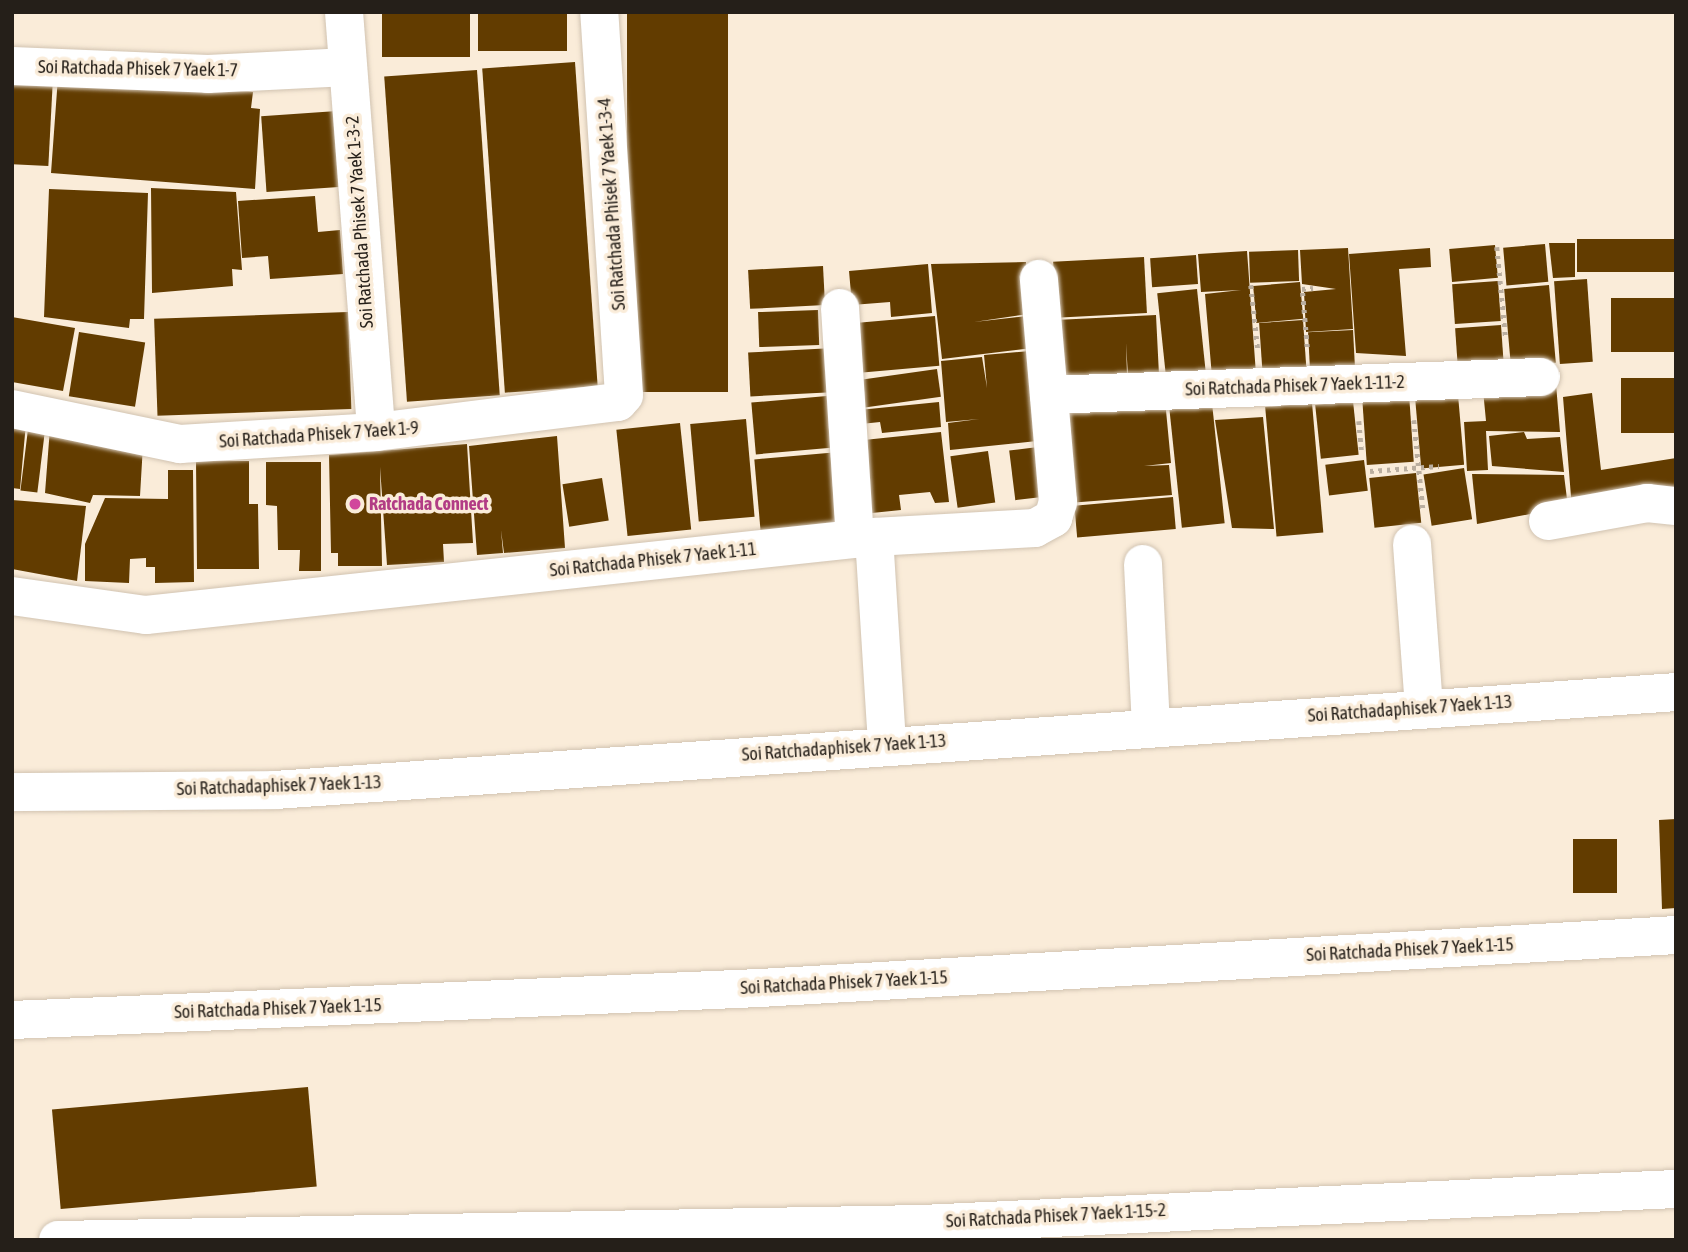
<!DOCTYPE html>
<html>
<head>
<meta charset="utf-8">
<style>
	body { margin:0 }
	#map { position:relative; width:1688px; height:1252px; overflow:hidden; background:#faecd9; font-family:"Asap Condensed",sans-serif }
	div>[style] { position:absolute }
	.building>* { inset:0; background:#623c00; transform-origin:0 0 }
	.path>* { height:4.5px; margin-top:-2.25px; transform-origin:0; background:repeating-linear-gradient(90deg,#baae9f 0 3.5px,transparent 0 8.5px) }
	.roads { filter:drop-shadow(0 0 2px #d1c3b1) drop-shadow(0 0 2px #d1c3b1) }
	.minor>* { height:38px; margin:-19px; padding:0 19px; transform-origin:19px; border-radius:19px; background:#fff }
	.dots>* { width:19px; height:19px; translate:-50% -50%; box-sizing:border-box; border:4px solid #faecd9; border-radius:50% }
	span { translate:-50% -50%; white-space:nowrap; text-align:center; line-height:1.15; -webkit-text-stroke:7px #faecd9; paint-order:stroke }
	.street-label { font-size:18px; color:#251f19 }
	.hotel-label { font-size:18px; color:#b23c85; font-weight:700 }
	.left { translate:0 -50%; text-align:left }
	.frame { position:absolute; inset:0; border:14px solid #251f19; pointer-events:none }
</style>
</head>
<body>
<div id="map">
	<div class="building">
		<i style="left:382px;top:12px;width:88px;height:45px"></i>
		<i style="left:478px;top:12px;width:89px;height:39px"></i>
		<i style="left:627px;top:12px;width:101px;height:380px"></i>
		<i style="left:575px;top:62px;width:325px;height:93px;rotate:86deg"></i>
		<i style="left:477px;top:70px;width:326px;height:93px;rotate:86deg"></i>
		<i style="left:12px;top:76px;width:41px;height:88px;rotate:3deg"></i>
		<i style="clip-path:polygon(58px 77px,253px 92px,251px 108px,260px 109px,255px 189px,51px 173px)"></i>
		<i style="left:337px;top:111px;width:76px;height:76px;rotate:86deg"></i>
		<i style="clip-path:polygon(151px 188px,236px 192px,242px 270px,232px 269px,233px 286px,152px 293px)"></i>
		<i style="clip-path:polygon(49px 189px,148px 193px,144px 319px,130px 319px,129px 328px,44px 317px)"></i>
		<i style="clip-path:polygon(315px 196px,318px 232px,340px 230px,343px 274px,270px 279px,268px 256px,242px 258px,238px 201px)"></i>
		<i style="left:1676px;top:239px;width:33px;height:99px;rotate:90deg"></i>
		<i style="clip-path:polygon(1549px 243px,1575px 243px,1575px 277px,1553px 278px)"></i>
		<i style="left:1545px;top:244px;width:38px;height:42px;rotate:85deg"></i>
		<i style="left:1495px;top:245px;width:33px;height:46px;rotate:85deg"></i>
		<i style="clip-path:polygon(1348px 248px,1353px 329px,1306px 332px,1304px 292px,1336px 289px,1302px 284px,1300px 250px)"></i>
		<i style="clip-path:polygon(1430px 248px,1431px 267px,1399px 269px,1406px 356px,1356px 353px,1349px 254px)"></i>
		<i style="left:1298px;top:250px;width:31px;height:49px;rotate:88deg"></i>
		<i style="clip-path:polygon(1247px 251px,1256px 374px,1212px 377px,1205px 294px,1241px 290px,1201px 292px,1198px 254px)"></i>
		<i style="left:1196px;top:255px;width:29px;height:46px;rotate:86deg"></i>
		<i style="left:1144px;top:257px;width:56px;height:91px;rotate:87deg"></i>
		<i style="clip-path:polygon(1026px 262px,1028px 314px,974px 322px,1028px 316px,1032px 348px,942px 359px,931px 264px)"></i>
		<i style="clip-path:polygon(928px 264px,932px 313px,891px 317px,890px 302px,852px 305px,849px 271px)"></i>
		<i style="left:823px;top:266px;width:39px;height:75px;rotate:87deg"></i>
		<i style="left:1587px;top:279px;width:83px;height:33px;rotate:86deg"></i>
		<i style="left:1498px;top:281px;width:40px;height:46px;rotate:86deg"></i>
		<i style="left:1300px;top:282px;width:37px;height:47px;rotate:85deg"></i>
		<i style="left:1549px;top:285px;width:78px;height:45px;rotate:85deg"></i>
		<i style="left:1197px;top:289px;width:84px;height:40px;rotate:84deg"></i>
		<i style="left:1676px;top:298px;width:54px;height:65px;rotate:90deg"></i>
		<i style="left:818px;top:310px;width:35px;height:60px;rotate:88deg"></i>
		<i style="left:348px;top:312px;width:97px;height:194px;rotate:88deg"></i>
		<i style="clip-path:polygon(1156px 315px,1159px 375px,1128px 376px,1126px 343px,1127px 375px,1058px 377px,1056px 320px)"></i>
		<i style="left:935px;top:316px;width:50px;height:77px;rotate:85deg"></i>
		<i style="clip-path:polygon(12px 317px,75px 328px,63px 391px,12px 382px)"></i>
		<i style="left:1303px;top:320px;width:47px;height:44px;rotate:86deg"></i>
		<i style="left:1501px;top:325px;width:40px;height:46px;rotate:86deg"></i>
		<i style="left:1353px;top:330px;width:41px;height:45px;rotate:87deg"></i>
		<i style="left:79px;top:332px;width:67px;height:65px;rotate:9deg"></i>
		<i style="left:834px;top:348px;width:44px;height:86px;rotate:87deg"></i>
		<i style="clip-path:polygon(1030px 351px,1037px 441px,950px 450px,948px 423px,979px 419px,946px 422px,941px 361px,982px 357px,987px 388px,984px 355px)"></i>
		<i style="left:937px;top:369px;width:28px;height:84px;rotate:82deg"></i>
		<i style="left:1676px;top:378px;width:55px;height:55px;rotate:90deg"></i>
		<i style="clip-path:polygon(1556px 384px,1560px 432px,1486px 431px,1488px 470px,1467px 471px,1464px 422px,1486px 421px,1483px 390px)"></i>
		<i style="clip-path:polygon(1592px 393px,1601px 470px,1676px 458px,1676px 490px,1572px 509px,1563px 397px)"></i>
		<i style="left:1409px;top:394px;width:68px;height:47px;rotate:86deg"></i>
		<i style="left:838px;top:395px;width:52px;height:87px;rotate:85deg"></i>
		<i style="left:1458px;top:395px;width:70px;height:43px;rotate:85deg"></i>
		<i style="clip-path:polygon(1165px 400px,1171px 463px,1144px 466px,1169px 465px,1172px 495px,1068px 503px,1063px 414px)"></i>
		<i style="left:1353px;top:401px;width:54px;height:38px;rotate:84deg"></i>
		<i style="clip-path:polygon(939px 402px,941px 427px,882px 433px,880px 422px,861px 424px,859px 410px)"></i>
		<i style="left:1212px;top:403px;width:121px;height:43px;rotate:84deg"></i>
		<i style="left:1312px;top:403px;width:130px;height:47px;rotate:85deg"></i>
		<i style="clip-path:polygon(1263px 417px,1274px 529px,1232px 528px,1215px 420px)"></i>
		<i style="left:746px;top:419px;width:98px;height:56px;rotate:85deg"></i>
		<i style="left:29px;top:421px;width:17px;height:70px;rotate:7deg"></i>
		<i style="clip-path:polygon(12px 422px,26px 423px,20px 489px,12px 488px)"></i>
		<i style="left:680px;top:423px;width:107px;height:64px;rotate:84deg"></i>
		<i style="clip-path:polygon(50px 428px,143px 445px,140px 496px,93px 495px,90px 503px,45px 493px)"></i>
		<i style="clip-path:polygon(941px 432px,949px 502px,935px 503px,930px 492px,899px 495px,901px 510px,872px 513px,864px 440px)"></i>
		<i style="clip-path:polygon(1524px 432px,1527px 439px,1560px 437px,1564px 472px,1492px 466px,1489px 436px)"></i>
		<i style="clip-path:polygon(557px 436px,565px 548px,504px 553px,501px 530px,503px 553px,477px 555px,469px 446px)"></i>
		<i style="clip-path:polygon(467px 444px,473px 543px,443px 544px,444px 562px,387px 565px,380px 467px,382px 566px,338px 566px,338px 553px,331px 553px,329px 455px)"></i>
		<i style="left:1038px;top:447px;width:50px;height:29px;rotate:83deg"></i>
		<i style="left:988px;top:451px;width:52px;height:38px;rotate:82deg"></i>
		<i style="left:839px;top:452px;width:73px;height:85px;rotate:85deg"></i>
		<i style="left:1364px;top:460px;width:31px;height:39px;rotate:83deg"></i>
		<i style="clip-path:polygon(196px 461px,249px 461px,249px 504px,258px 504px,259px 569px,197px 569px)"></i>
		<i style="clip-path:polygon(266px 462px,321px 462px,321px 571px,299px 571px,300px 550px,278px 550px,277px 506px,266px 505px)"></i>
		<i style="left:1464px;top:468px;width:52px;height:41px;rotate:81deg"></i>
		<i style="clip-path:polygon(168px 470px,193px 470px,194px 582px,155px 583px,155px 567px,146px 567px,146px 558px,130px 559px,129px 583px,85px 581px,85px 544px,105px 498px,168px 499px)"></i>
		<i style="left:1416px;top:473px;width:50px;height:47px;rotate:84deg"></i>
		<i style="clip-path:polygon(1472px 474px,1564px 475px,1568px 507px,1477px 524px)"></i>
		<i style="left:602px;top:478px;width:43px;height:40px;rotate:81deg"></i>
		<i style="left:1173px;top:497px;width:32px;height:99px;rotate:85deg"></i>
		<i style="clip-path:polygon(12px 500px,86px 506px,77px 581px,12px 569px)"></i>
		<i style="clip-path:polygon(1676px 819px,1676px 908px,1662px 909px,1659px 820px)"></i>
		<i style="left:1573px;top:839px;width:44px;height:54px"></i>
		<i style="left:308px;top:1087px;width:100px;height:257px;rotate:85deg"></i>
	</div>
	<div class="path">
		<i style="left:1497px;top:247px;width:93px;rotate:84.5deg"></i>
		<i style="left:1251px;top:285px;width:65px;rotate:83.9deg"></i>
		<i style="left:1307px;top:347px;width:58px;rotate:-94.9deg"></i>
		<i style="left:1302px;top:289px;width:11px;rotate:-5deg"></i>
		<i style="left:1414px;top:420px;width:89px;rotate:84.2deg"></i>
		<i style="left:1359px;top:421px;width:33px;rotate:85deg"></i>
		<i style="left:1370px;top:471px;width:69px;rotate:-4.1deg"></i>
	</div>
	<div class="roads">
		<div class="minor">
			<i style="left:344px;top:12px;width:421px;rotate:85.6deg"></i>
			<i style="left:12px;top:66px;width:196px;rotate:2.3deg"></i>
			<i style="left:208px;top:74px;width:140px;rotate:-2.9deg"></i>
			<i style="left:840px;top:308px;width:231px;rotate:86.3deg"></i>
			<i style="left:1049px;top:395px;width:492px;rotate:-2.1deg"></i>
			<i style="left:12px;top:409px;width:172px;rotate:11.8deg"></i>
			<i style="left:180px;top:444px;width:196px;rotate:-3.5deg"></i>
			<i style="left:376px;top:432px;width:244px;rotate:-7.1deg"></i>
			<i style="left:618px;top:402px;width:9px;rotate:-49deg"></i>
			<i style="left:624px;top:395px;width:384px;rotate:-93.7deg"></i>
			<i style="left:1548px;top:521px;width:101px;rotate:-10.3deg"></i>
			<i style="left:1647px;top:503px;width:29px;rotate:6deg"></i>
			<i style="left:874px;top:537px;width:208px;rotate:86.4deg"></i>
			<i style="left:1412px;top:544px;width:164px;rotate:85.8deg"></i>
			<i style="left:1143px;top:564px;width:161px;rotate:87.2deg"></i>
			<i style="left:12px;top:596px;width:135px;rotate:8.1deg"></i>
			<i style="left:146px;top:615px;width:732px;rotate:-6.12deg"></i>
			<i style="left:874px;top:537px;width:161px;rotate:-3.2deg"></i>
			<i style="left:1035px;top:528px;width:21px;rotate:-29deg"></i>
			<i style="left:1053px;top:518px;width:17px;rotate:-73deg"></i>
			<i style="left:1058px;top:502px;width:224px;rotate:-94.9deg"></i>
			<i style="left:12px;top:792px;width:263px;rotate:-0.4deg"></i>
			<i style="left:275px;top:790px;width:1404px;rotate:-4deg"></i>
			<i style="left:12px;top:1020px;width:749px;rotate:-2.45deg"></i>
			<i style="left:760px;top:988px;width:918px;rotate:-3.31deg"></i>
			<i style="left:58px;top:1240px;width:864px;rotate:-1.06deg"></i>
			<i style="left:922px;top:1224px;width:755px;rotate:-2.66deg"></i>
		</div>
	</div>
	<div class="dots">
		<i style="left:355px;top:504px;background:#d1479c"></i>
	</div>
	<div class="street-label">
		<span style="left:138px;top:69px;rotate:1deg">Soi Ratchada Phisek 7 Yaek 1-7</span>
		<span style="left:612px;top:204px;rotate:-94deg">Soi Ratchada Phisek 7 Yaek 1-3-4</span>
		<span style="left:360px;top:222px;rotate:-94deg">Soi Ratchada Phisek 7 Yaek 1-3-2</span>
		<span style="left:1295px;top:386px;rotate:-2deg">Soi Ratchada Phisek 7 Yaek 1-11-2</span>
		<span style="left:319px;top:435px;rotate:-4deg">Soi Ratchada Phisek 7 Yaek 1-9</span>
		<span style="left:653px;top:560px;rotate:-6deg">Soi Ratchada Phisek 7 Yaek 1-11</span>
		<span style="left:1410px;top:709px;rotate:-4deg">Soi Ratchadaphisek 7 Yaek 1-13</span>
		<span style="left:844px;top:748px;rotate:-4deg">Soi Ratchadaphisek 7 Yaek 1-13</span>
		<span style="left:279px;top:786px;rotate:-2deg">Soi Ratchadaphisek 7 Yaek 1-13</span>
		<span style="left:1410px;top:950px;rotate:-3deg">Soi Ratchada Phisek 7 Yaek 1-15</span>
		<span style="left:844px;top:983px;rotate:-3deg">Soi Ratchada Phisek 7 Yaek 1-15</span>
		<span style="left:278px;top:1009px;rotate:-2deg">Soi Ratchada Phisek 7 Yaek 1-15</span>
		<span style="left:1056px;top:1216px;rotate:-3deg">Soi Ratchada Phisek 7 Yaek 1-15-2</span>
	</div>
	<div class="hotel-label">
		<span class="left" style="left:369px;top:504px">Ratchada Connect</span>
	</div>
	<div class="frame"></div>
</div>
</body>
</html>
